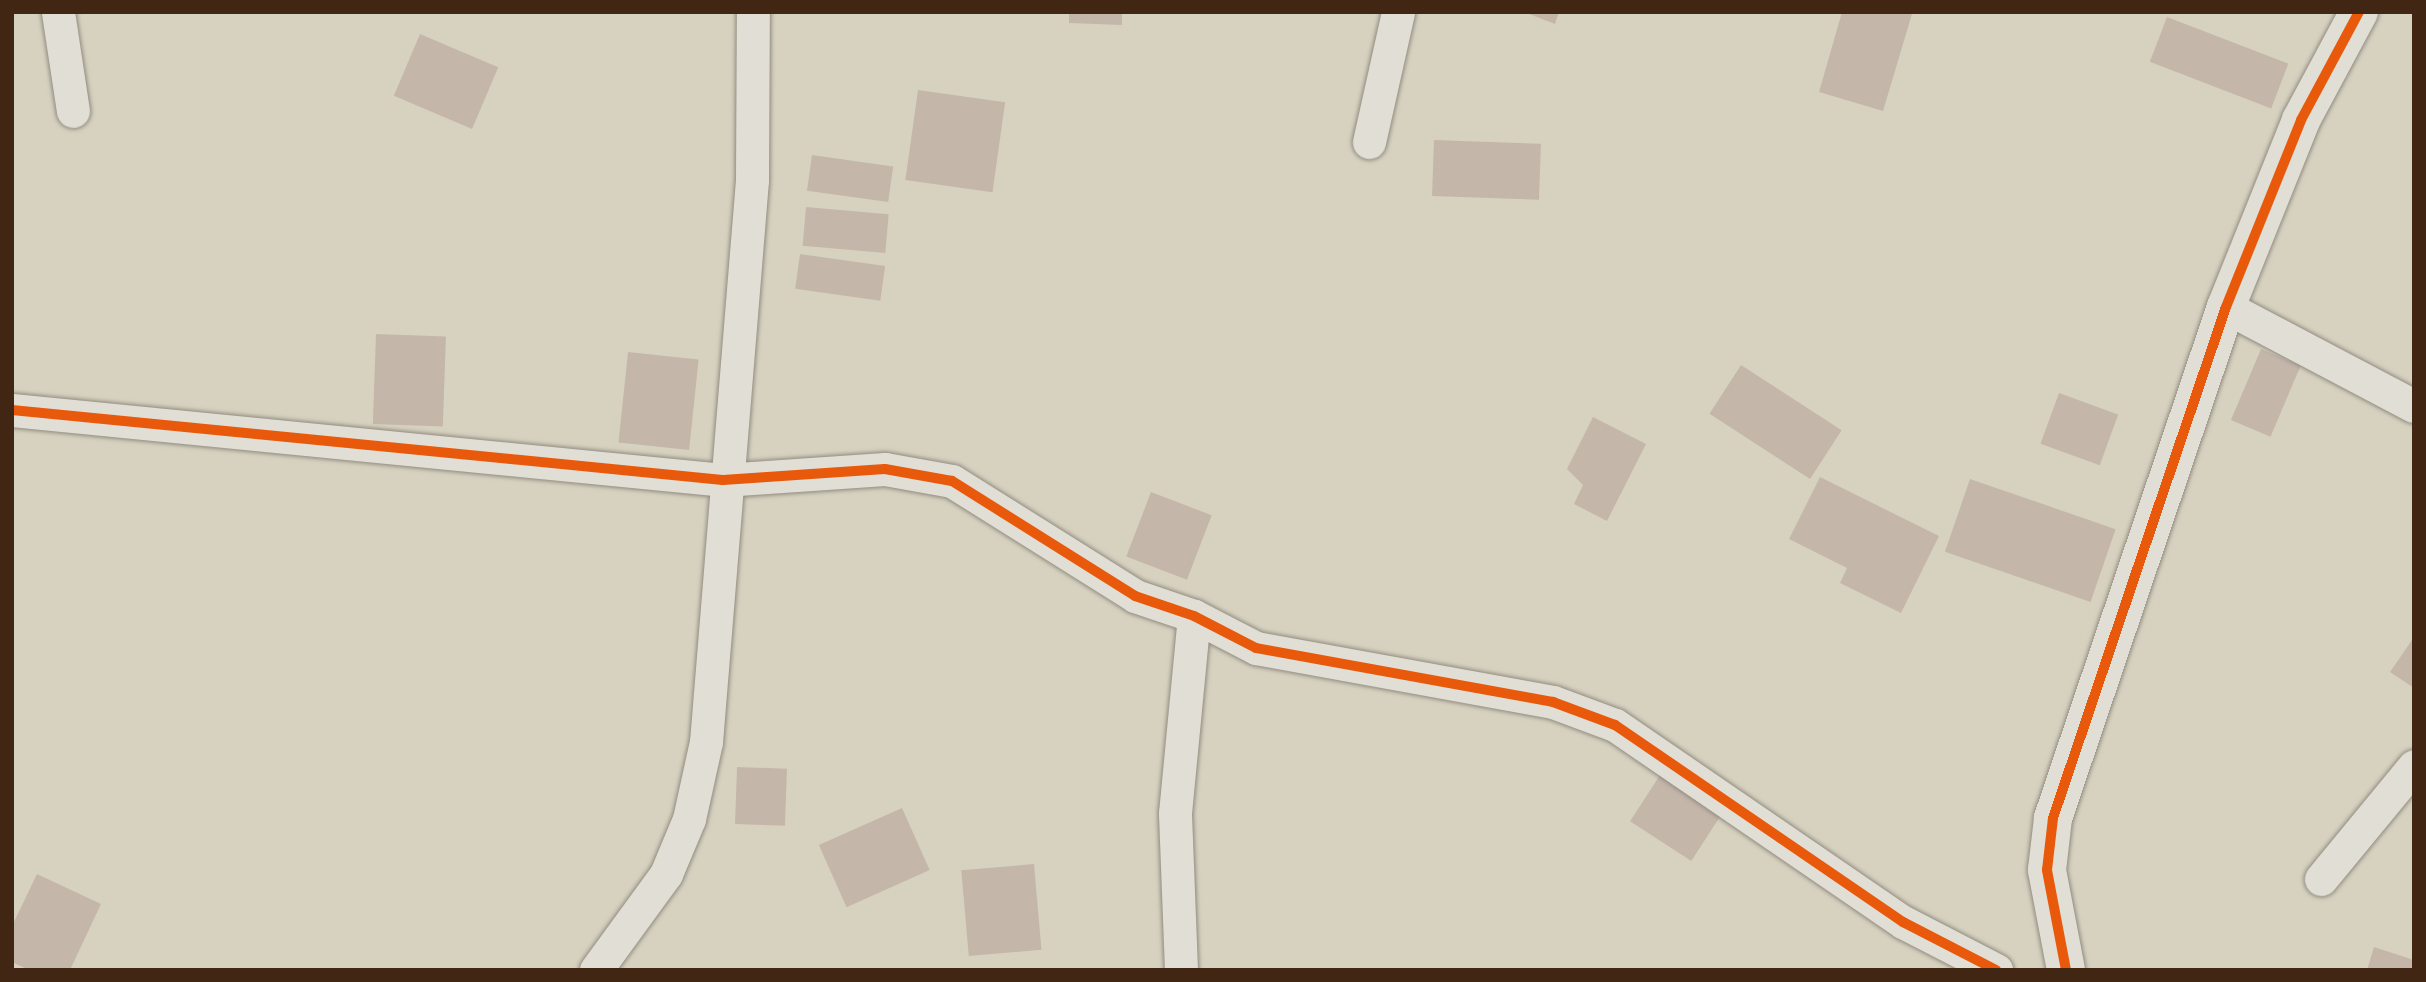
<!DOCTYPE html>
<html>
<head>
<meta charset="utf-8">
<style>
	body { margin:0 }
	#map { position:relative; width:2426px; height:982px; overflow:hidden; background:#d7d2c0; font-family:"IM FELL English",serif }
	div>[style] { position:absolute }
	.building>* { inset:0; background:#c5b6aa; transform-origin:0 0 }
	.roads { filter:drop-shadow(0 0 2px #928c80) drop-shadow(0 0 2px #928c80) }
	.street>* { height:33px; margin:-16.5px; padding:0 16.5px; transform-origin:16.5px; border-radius:16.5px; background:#e1dfd5 }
	.secondary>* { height:38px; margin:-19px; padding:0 19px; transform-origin:19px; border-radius:19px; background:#e1dfd5 }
	.cycleway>* { height:10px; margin:-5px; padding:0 5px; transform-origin:5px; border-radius:5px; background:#e8590c }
	span { translate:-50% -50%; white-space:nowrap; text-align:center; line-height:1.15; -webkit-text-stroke:5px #ece6d0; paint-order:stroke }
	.frame { position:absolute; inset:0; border:14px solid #412713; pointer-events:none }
</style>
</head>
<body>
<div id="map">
	<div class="building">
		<i style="clip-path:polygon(1069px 12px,1122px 12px,1122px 25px,1069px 23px)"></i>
		<i style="clip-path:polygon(1524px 12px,1559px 12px,1555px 24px)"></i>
		<i style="clip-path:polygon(1842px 12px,1912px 14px,1883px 111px,1819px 92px)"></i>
		<i style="left:2167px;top:17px;width:130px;height:48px;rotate:21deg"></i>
		<i style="left:420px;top:34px;width:85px;height:67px;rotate:23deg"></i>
		<i style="left:918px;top:90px;width:88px;height:91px;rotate:8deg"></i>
		<i style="left:1434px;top:140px;width:107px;height:56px;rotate:2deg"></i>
		<i style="left:812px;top:155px;width:82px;height:36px;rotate:8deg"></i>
		<i style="left:806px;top:207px;width:83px;height:39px;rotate:5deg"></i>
		<i style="left:800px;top:254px;width:86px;height:35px;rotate:8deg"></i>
		<i style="left:376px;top:334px;width:70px;height:90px;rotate:2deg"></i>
		<i style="left:2261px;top:349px;width:43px;height:77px;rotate:23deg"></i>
		<i style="left:628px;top:352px;width:71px;height:91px;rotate:6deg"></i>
		<i style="left:1741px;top:365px;width:120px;height:58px;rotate:33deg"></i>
		<i style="left:2059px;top:393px;width:63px;height:54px;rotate:20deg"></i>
		<i style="clip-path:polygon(1593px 417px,1646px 444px,1607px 521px,1574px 504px,1583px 485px,1567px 469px)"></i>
		<i style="clip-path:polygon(1820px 477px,1939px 536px,1901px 613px,1840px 583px,1847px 568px,1789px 539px)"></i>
		<i style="left:1970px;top:479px;width:154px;height:77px;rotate:19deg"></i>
		<i style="left:1151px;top:492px;width:65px;height:69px;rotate:21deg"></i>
		<i style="clip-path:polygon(2414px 637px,2414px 688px,2390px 672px)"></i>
		<i style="left:737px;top:767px;width:50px;height:57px;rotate:2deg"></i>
		<i style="left:1660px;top:775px;width:73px;height:55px;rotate:33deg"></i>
		<i style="left:902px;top:808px;width:68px;height:91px;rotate:66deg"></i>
		<i style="left:1034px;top:864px;width:86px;height:73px;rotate:85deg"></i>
		<i style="clip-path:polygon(37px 874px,101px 904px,70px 970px,29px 970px,12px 962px,12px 926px)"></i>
		<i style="clip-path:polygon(2374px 947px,2414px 960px,2414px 970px,2367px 970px)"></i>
	</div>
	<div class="roads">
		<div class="street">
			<i style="left:58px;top:12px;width:100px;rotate:81.4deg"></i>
			<i style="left:1369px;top:142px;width:133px;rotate:-77.4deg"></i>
			<i style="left:2226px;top:307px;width:212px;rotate:27.8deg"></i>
			<i style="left:12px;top:410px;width:714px;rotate:5.62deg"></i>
			<i style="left:723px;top:480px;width:162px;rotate:-3.9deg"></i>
			<i style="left:885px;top:469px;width:68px;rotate:10.2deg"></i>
			<i style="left:952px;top:481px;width:216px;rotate:32.1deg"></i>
			<i style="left:1135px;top:596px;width:62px;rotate:18.7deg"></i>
			<i style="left:1194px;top:616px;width:70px;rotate:27.3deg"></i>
			<i style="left:1256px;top:648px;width:302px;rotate:10.3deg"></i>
			<i style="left:1553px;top:702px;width:66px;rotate:20.4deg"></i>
			<i style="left:1615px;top:725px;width:349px;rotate:34.4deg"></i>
			<i style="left:1903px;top:922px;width:105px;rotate:27.3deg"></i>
			<i style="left:2321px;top:879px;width:146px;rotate:-50.5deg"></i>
			<i style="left:596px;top:970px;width:119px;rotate:-53.9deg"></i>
			<i style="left:666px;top:874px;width:60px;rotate:-67.3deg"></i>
			<i style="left:689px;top:819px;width:79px;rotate:-77.6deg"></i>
			<i style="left:706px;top:742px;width:564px;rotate:-85.32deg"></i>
			<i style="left:752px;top:180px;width:168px;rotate:-89.7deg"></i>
			<i style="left:1181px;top:970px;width:157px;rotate:-92.2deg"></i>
			<i style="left:1175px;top:813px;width:198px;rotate:-84.5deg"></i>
		</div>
		<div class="secondary">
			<i style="left:2066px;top:970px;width:102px;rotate:-100.8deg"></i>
			<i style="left:2047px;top:870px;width:52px;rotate:-83.4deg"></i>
			<i style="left:2053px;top:818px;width:539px;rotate:-71.3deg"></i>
			<i style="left:2226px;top:307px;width:201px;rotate:-68.1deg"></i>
			<i style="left:2301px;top:120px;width:123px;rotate:-61.8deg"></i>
		</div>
	</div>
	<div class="cycleway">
		<i style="left:12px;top:410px;width:714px;rotate:5.62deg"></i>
		<i style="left:723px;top:480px;width:162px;rotate:-3.9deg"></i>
		<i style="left:885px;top:469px;width:68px;rotate:10.2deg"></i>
		<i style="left:952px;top:481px;width:216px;rotate:32.1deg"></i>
		<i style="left:1135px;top:596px;width:62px;rotate:18.7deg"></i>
		<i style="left:1194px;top:616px;width:70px;rotate:27.3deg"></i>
		<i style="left:1256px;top:648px;width:302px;rotate:10.3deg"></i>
		<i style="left:1553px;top:702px;width:66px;rotate:20.4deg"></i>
		<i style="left:1615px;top:725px;width:349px;rotate:34.4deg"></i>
		<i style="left:1903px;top:922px;width:105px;rotate:27.3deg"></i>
		<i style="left:2066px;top:970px;width:102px;rotate:-100.8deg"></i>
		<i style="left:2047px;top:870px;width:52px;rotate:-83.4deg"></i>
		<i style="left:2053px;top:818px;width:539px;rotate:-71.3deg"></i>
		<i style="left:2226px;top:307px;width:201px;rotate:-68.1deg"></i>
		<i style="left:2301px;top:120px;width:123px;rotate:-61.8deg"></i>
	</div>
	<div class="frame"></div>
</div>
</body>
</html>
